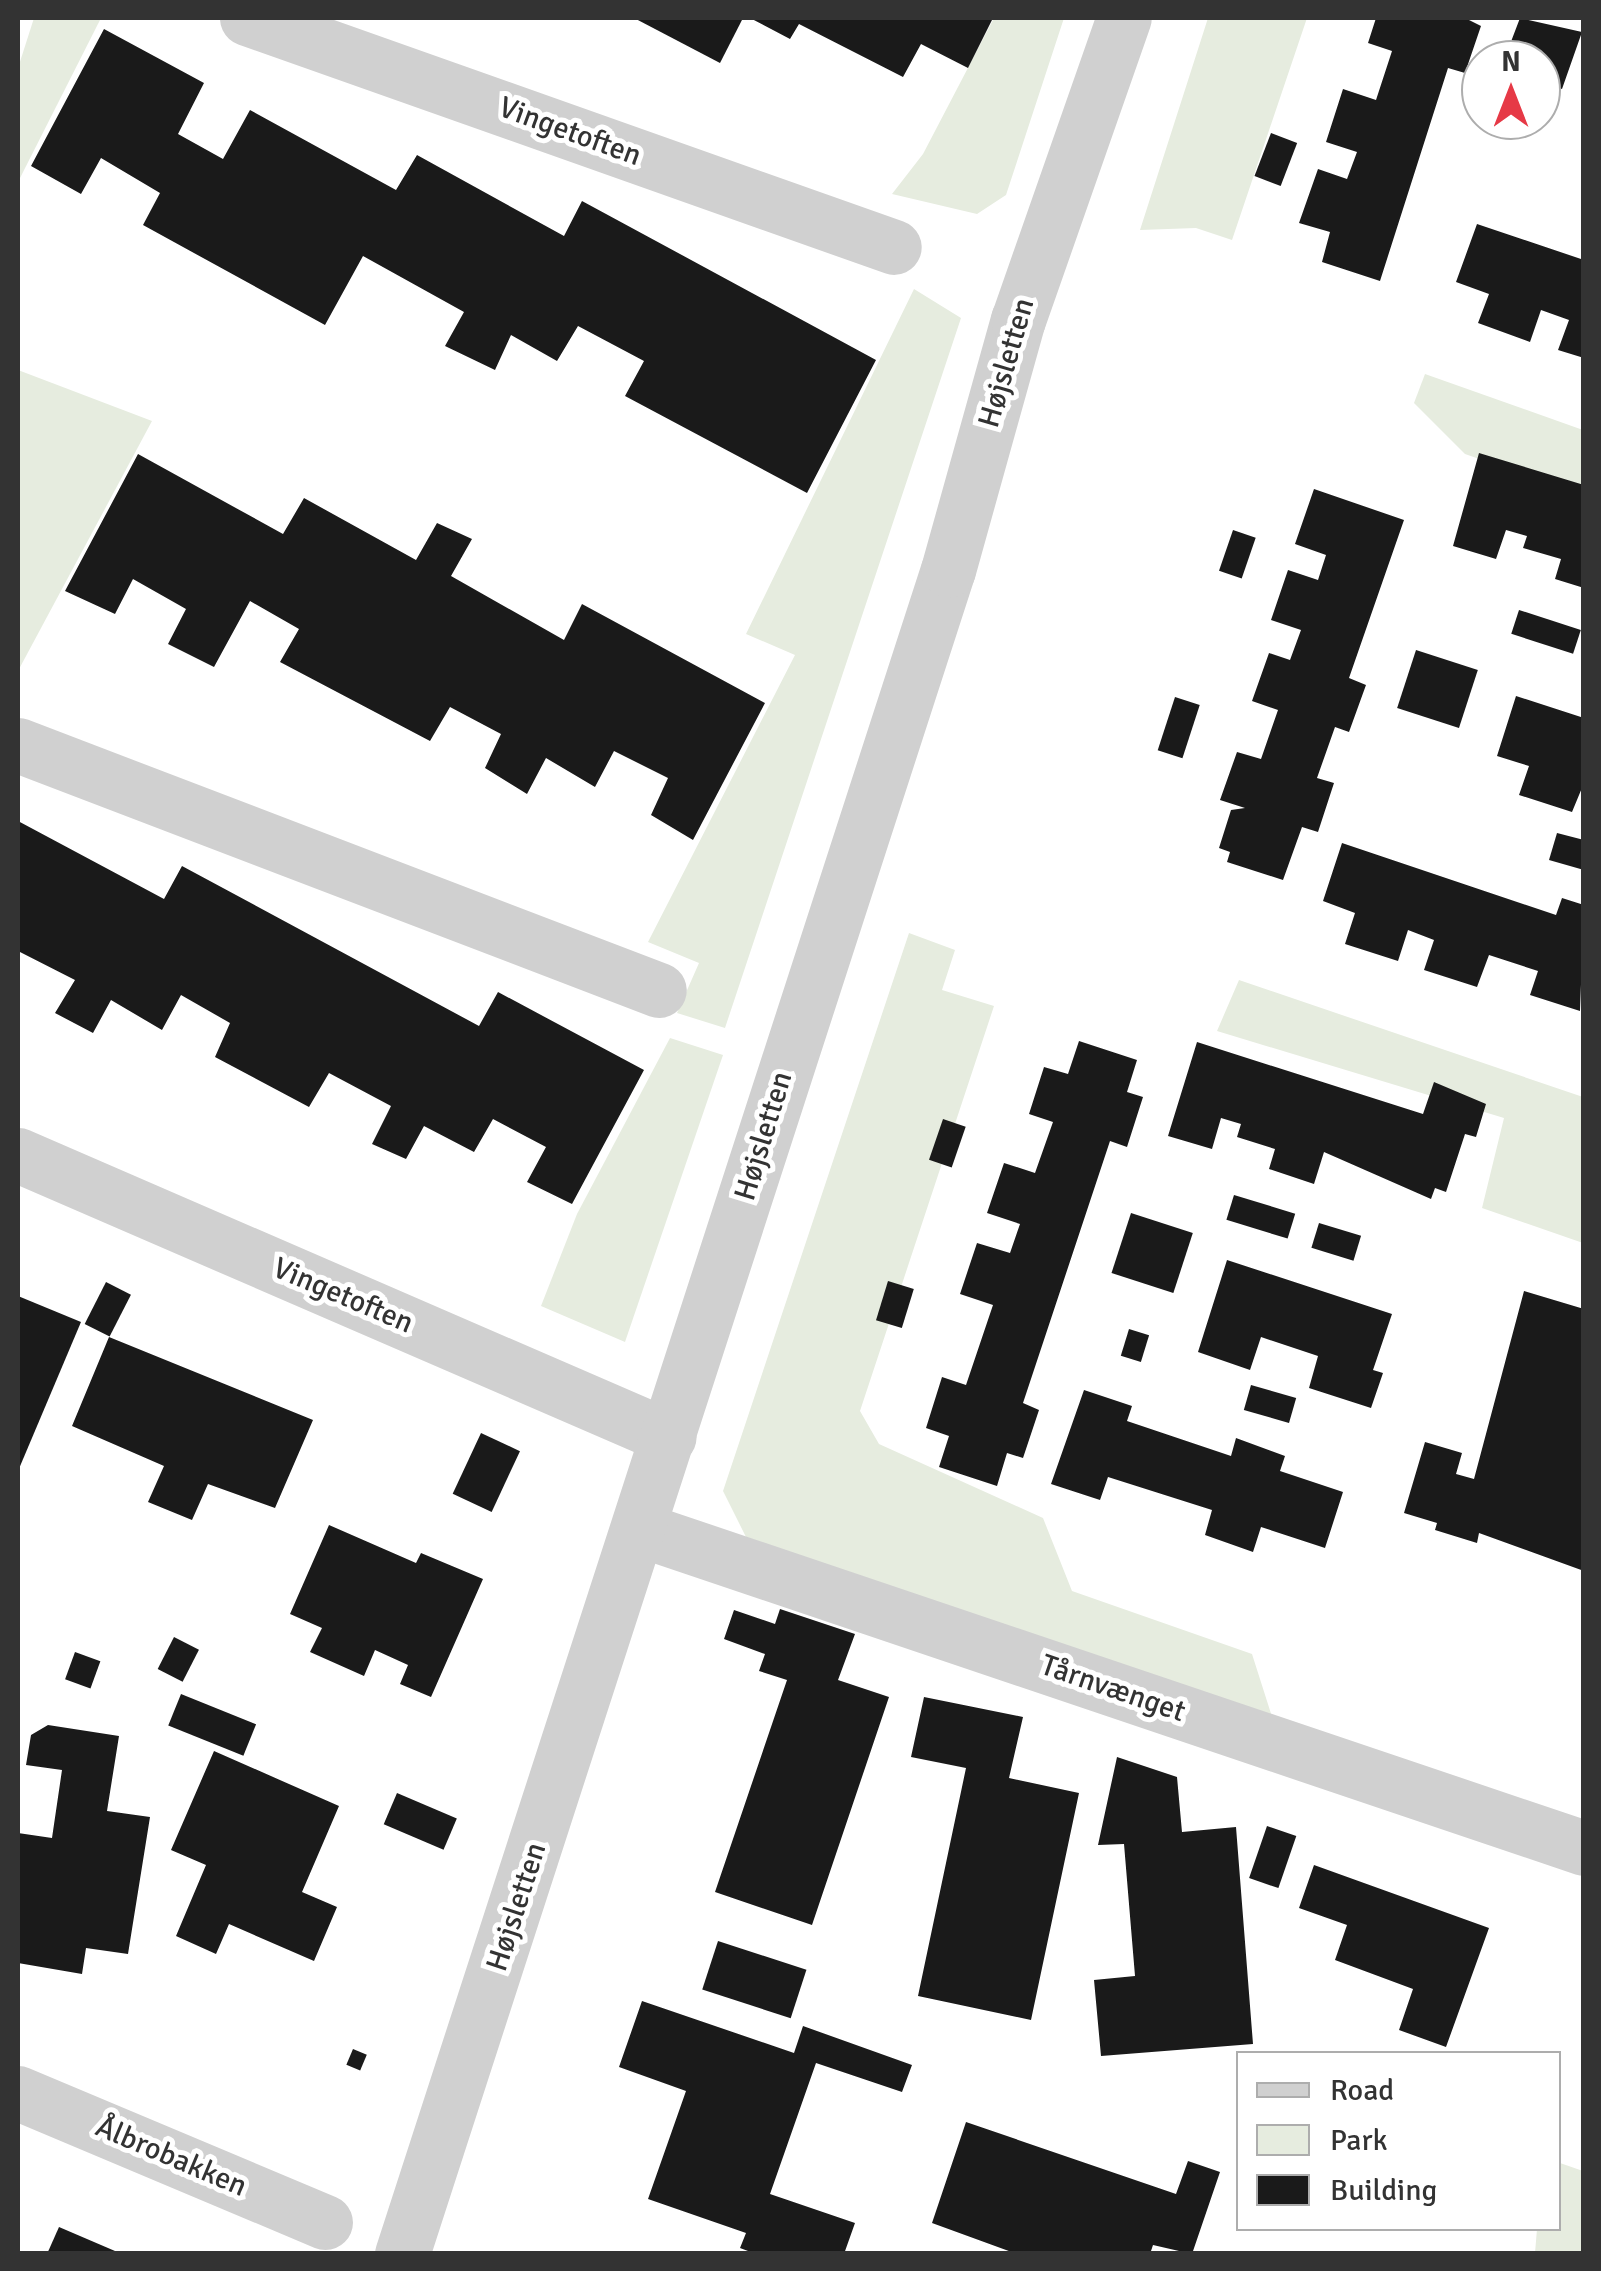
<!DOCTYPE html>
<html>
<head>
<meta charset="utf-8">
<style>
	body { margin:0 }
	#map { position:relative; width:1601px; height:2271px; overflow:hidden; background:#fff; font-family:Signika,sans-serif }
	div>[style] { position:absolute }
	.green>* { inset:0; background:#e6ecdf }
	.building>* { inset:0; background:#1a1a1a; transform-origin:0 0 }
	.street>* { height:55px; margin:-27.5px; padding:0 27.5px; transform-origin:27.5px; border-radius:27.5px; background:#d0d0d0 }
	span { translate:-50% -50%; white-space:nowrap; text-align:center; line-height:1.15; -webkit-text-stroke:10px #fff; paint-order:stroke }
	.street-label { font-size:30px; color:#333 }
	.frame { position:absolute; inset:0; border:20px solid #333; pointer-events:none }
	.legend { position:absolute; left:1236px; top:2051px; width:325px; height:180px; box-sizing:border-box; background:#fff; border:2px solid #adadad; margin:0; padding:12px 18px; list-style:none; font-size:30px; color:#333 }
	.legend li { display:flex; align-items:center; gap:20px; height:50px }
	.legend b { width:50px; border:2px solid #adadad }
	.north { position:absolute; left:1461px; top:40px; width:100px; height:100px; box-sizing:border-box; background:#fff; border:2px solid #adadad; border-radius:50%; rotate:0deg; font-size:28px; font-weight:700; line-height:40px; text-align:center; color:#333 }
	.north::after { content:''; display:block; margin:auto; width:35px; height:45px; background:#e63946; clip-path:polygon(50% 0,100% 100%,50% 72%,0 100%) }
</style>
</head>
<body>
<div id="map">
	<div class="green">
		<i style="clip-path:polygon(34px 18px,101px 18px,18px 182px,18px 68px)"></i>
		<i style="clip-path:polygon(994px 18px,1064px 18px,1006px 195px,977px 214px,892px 194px,923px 154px)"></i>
		<i style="clip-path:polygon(1208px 18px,1307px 18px,1232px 240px,1196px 228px,1140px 230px)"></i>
		<i style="clip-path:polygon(914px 289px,961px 318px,725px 1028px,677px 1013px,699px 963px,648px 942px,795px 655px,746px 634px)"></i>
		<i style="clip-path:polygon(18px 370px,152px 421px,18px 671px)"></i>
		<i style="clip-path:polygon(1425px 374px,1583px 430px,1583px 495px,1465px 454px,1414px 403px)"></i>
		<i style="clip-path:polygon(909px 933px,955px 950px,942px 990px,994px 1006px,860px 1411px,879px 1444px,1043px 1518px,1072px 1591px,1252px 1654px,1273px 1720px,746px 1537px,723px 1491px)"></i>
		<i style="clip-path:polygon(1239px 980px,1583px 1097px,1583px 1243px,1482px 1208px,1504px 1118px,1217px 1031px)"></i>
		<i style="clip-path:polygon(670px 1038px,723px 1055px,625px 1342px,541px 1306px,577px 1214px)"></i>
		<i style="clip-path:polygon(1560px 2163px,1583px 2171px,1583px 2253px,1535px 2253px,1537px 2229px,1558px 2228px)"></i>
	</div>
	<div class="building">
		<i style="clip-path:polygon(634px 18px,743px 18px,720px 63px)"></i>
		<i style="clip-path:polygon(750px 18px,993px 18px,968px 68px,921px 44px,903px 77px,799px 24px,790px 39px)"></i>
		<i style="clip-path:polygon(1376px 18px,1465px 18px,1481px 26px,1465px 73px,1448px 68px,1380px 281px,1322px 262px,1330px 232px,1299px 223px,1318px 169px,1347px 179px,1357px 152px,1326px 142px,1343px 89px,1376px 100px,1392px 51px,1368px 43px)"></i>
		<i style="clip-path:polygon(1520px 18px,1582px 32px,1562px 89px,1541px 82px,1541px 60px,1504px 60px)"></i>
		<i style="clip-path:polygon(104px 29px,204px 83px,178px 134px,223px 159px,250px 110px,396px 190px,417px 155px,564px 236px,582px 201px,876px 360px,807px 493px,625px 396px,644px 361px,578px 326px,557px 361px,511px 335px,495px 370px,445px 346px,464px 312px,363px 256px,325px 325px,143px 225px,160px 193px,101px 158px,81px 194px,31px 166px)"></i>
		<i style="left:1271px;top:133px;width:28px;height:46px;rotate:21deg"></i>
		<i style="clip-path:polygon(1477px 224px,1584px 260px,1584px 358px,1558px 350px,1569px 320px,1541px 310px,1530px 342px,1478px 323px,1489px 294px,1456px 282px)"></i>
		<i style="clip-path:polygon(1479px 453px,1584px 485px,1584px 588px,1555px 579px,1561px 559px,1523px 548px,1527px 536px,1506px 530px,1496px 559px,1453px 546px)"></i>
		<i style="clip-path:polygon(138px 454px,283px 534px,304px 498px,416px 560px,437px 523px,472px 539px,451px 576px,564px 640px,582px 604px,765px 703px,693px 840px,651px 815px,668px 778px,614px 751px,595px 787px,546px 758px,527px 794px,485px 768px,501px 734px,450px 707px,430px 741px,280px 662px,299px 629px,250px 601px,214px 667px,168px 644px,186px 609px,133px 579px,115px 614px,65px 591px)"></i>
		<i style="clip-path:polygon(1314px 489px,1404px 520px,1349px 678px,1366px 685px,1349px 732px,1335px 727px,1317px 778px,1334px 783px,1318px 832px,1302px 827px,1283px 880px,1227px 862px,1230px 852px,1219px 848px,1231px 810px,1245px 808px,1220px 800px,1237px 752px,1261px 759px,1278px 710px,1252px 701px,1269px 653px,1290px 660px,1301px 630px,1271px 620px,1288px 570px,1318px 580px,1326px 555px,1295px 544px)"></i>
		<i style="left:1233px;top:530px;width:24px;height:43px;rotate:19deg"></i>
		<i style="left:1519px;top:610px;width:65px;height:25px;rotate:18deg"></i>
		<i style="left:1416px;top:650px;width:65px;height:61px;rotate:18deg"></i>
		<i style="clip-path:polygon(1516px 696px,1584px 718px,1584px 783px,1572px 812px,1519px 795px,1529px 766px,1497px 756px)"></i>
		<i style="left:1175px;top:697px;width:26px;height:56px;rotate:18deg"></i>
		<i style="clip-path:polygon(18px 821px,164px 899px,182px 866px,479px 1026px,498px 992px,644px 1070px,572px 1204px,527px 1182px,546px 1147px,493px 1119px,474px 1152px,424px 1126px,406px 1159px,372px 1144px,391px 1106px,329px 1073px,309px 1107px,215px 1057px,230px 1023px,181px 995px,162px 1030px,111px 1000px,93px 1033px,55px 1013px,75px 980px,18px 951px)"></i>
		<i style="clip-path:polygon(1557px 833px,1584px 840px,1584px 870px,1549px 860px)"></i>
		<i style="clip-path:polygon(1342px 843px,1556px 915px,1562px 898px,1584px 905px,1580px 1011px,1530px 995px,1538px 971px,1489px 955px,1477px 987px,1424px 970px,1434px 940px,1408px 930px,1398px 961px,1345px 944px,1355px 913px,1323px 901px)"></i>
		<i style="clip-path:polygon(1079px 1041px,1137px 1060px,1127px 1092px,1143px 1097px,1127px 1147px,1110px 1141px,1023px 1403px,1039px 1410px,1023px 1458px,1007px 1453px,997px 1486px,939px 1467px,949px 1436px,926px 1428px,942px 1377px,966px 1385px,993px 1305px,960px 1294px,977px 1243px,1010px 1253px,1020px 1224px,987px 1213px,1004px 1163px,1035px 1173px,1053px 1122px,1029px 1114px,1044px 1067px,1068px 1074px)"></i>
		<i style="clip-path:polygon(1197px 1042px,1423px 1114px,1434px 1082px,1486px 1104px,1476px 1137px,1465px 1134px,1446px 1192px,1435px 1188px,1431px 1199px,1324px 1152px,1314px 1184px,1269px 1169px,1275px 1149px,1237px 1137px,1241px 1124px,1221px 1118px,1212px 1149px,1168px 1136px)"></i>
		<i style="left:943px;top:1119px;width:24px;height:43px;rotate:19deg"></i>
		<i style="left:1234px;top:1195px;width:64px;height:26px;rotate:17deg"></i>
		<i style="left:1131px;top:1213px;width:65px;height:63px;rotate:18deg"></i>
		<i style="left:1319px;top:1223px;width:44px;height:26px;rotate:17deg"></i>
		<i style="clip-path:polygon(1227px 1260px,1392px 1314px,1373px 1370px,1383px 1373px,1371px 1408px,1309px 1388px,1318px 1356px,1261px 1337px,1250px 1370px,1198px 1352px)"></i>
		<i style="left:888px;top:1281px;width:27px;height:41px;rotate:17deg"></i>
		<i style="left:106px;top:1282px;width:28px;height:47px;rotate:27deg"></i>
		<i style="clip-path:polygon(1524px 1291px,1584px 1309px,1584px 1571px,1479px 1533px,1477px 1543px,1435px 1530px,1437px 1523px,1404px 1513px,1425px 1442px,1462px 1453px,1456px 1474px,1474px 1479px)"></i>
		<i style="clip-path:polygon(18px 1296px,81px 1322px,18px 1471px)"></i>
		<i style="left:1129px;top:1329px;width:21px;height:28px;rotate:17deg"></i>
		<i style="clip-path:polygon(109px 1337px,313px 1420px,275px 1508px,208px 1484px,192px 1520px,148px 1502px,164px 1466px,72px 1426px)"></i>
		<i style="left:1251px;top:1385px;width:47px;height:26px;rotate:16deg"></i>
		<i style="clip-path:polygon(1084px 1390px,1132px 1406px,1127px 1421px,1231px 1456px,1236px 1438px,1285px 1456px,1280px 1471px,1343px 1492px,1325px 1548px,1261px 1527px,1253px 1552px,1205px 1535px,1212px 1510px,1108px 1477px,1100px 1500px,1051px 1484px)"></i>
		<i style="left:481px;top:1433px;width:43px;height:67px;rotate:25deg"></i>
		<i style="clip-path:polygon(329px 1525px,416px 1563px,421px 1553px,483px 1579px,431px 1697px,400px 1684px,408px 1665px,375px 1650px,364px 1676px,310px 1652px,322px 1628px,290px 1614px)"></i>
		<i style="clip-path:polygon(780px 1609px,855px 1634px,838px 1680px,889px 1697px,812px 1925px,715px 1892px,787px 1680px,759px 1671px,765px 1654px,724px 1639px,734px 1610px,775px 1624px)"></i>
		<i style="left:174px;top:1637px;width:28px;height:36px;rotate:27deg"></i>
		<i style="left:75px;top:1652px;width:27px;height:29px;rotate:20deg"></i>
		<i style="left:181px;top:1694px;width:81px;height:34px;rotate:22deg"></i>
		<i style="clip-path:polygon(924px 1697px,1023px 1717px,1009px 1778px,1079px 1793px,1031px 2020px,918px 1996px,966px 1768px,911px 1757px)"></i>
		<i style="clip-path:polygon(48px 1725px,119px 1736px,107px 1811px,150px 1817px,128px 1954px,86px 1948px,82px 1974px,18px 1963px,18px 1833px,52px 1838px,62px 1770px,26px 1765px,31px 1735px)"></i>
		<i style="clip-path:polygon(214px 1751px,339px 1806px,302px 1892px,337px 1907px,314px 1961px,229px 1924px,216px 1954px,176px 1936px,206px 1865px,171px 1850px)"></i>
		<i style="clip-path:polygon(1117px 1757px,1177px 1777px,1182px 1832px,1236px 1827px,1253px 2044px,1101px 2056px,1094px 1980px,1135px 1976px,1124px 1844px,1098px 1845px)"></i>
		<i style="left:397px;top:1793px;width:65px;height:34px;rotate:23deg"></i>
		<i style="left:1267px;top:1826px;width:31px;height:55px;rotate:19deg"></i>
		<i style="clip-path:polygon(1314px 1865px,1489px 1928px,1446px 2047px,1399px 2030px,1413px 1989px,1335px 1960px,1347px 1925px,1299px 1908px)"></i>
		<i style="left:718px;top:1941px;width:93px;height:51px;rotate:18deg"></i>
		<i style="clip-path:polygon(642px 2001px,794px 2053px,803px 2026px,912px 2065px,902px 2092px,816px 2063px,770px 2194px,855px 2223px,844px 2254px,756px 2254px,740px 2248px,746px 2233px,648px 2199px,686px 2091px,619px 2067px)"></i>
		<i style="left:353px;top:2049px;width:15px;height:17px;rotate:23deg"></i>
		<i style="clip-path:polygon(966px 2122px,1176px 2194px,1188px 2161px,1220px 2172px,1192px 2254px,1153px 2245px,1150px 2254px,1017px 2254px,932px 2223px)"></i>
		<i style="clip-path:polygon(59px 2227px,122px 2254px,47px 2254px)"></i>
	</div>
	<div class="street">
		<i style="left:247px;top:18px;width:686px;rotate:19.49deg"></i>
		<i style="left:18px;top:745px;width:686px;rotate:20.92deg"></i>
		<i style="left:18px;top:1155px;width:709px;rotate:23.42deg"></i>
		<i style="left:642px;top:1530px;width:994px;rotate:18.65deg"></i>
		<i style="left:18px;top:2093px;width:333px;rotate:22.8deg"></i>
		<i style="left:402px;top:2254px;width:1770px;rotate:-72.04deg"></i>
		<i style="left:948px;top:570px;width:260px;rotate:-74.4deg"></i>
		<i style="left:1018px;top:320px;width:320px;rotate:-70.7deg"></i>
	</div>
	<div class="street-label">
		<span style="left:570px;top:132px;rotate:20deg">Vingetoften</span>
		<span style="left:1007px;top:363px;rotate:-74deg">Højsletten</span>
		<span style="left:764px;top:1136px;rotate:-73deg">Højsletten</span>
		<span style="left:343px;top:1296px;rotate:23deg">Vingetoften</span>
		<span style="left:1113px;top:1689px;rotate:19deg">Tårnvænget</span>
		<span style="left:517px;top:1907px;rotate:-72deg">Højsletten</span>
		<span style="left:171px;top:2157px;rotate:23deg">Ålbrobakken</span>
	</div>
	<div class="frame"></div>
	<ul class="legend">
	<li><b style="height:12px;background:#d0d0d0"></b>Road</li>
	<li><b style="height:28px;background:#e6ecdf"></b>Park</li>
	<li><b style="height:28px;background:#1a1a1a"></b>Building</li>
	</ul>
	<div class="north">N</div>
</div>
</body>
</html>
